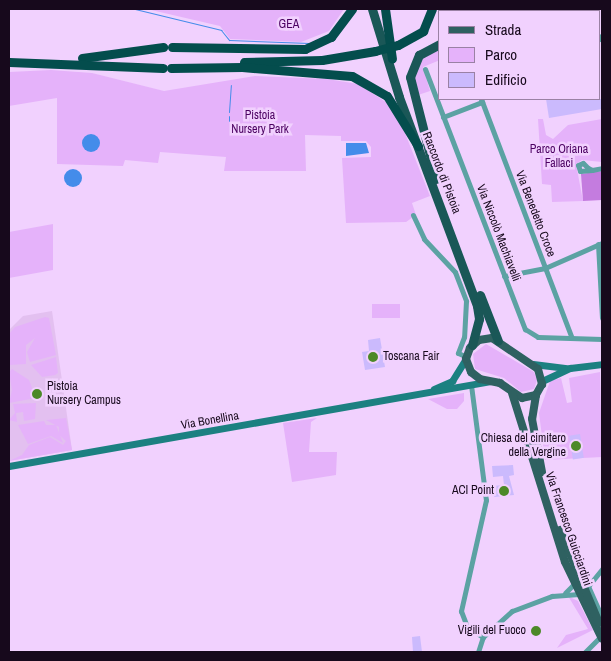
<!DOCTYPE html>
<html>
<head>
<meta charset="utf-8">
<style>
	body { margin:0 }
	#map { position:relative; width:611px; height:661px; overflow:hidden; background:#f1d1fe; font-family:"Archivo Narrow",sans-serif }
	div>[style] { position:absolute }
	.built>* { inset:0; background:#e3c0f0 }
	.green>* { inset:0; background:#e5b2fa; transform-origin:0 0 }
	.forest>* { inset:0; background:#c47cdf }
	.water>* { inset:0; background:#448cea }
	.round { border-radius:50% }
	.stream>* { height:1px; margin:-0.5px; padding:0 0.5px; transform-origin:0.5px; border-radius:0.5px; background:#448cea }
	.building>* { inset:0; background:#cbbafd; transform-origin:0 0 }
	.minor>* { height:5px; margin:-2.5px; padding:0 2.5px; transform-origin:2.5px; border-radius:2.5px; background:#5ca2a3 }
	.tertiary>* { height:6px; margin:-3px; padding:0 3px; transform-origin:3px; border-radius:3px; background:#5ca2a3 }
	.secondary>* { height:7px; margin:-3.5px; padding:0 3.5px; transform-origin:3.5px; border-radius:3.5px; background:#1c8081 }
	.primary>* { height:8px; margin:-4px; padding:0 4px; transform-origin:4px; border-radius:4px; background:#2f6161 }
	.trunk>* { height:9px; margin:-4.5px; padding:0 4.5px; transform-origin:4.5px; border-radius:4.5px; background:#1a5757 }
	.motorway>* { height:9px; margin:-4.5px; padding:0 4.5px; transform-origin:4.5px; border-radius:4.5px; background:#044d4d }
	.motorway-bridge>* { height:9px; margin:-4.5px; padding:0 4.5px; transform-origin:4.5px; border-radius:4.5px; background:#044d4d }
	.dots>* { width:14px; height:14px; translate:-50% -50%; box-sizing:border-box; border:2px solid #f1d1fe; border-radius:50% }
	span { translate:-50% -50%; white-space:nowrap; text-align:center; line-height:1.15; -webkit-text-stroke:5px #f1d1fe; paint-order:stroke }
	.park-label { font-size:12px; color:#4b0061 }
	.street-label { font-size:12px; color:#17091c }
	.poi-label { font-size:12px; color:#17091c }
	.left { translate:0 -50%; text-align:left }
	.right { translate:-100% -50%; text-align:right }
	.frame { position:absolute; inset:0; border:10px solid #17091c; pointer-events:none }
	.legend { position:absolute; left:438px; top:10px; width:162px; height:90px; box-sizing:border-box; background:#f1d1fe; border:1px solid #9a81a4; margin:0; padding:6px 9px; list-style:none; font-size:15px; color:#17091c }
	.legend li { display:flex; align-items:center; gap:10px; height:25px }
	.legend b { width:25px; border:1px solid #9a81a4 }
</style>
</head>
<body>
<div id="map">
	<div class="built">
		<i style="clip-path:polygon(52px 311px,72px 450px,9px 461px,9px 330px,23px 316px)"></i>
	</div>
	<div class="green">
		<i style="clip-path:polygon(147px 9px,344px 9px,329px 31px,301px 42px,230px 39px,220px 26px)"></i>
		<i style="clip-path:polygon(440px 48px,440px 60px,423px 67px,430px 91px,415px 96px,412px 78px,419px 59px)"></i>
		<i style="clip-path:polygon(51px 70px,92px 73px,164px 91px,255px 76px,327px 79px,358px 84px,389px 104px,403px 128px,430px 196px,412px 203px,416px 215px,406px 222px,346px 223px,342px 158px,371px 157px,371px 147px,366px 141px,341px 141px,341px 136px,305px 135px,306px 171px,224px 171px,226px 157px,160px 152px,158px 163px,125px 160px,123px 166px,57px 164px,57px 98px,9px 106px,9px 72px)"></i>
		<i style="clip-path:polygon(538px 119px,543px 119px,546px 135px,553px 139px,568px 125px,602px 119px,602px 162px,582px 160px,576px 164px,583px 201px,552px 202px,551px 185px,542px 184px)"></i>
		<i style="clip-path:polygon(53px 224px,53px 270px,9px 278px,9px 232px)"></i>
		<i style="left:372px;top:304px;width:28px;height:14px"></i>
		<i style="clip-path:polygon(45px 317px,49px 318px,56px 355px,30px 362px,27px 352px,35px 338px,26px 345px,26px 364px,9px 365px,9px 334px,15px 327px)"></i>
		<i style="clip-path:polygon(486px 344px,534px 372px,537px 380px,534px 389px,521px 392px,504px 378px,475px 369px,473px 354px)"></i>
		<i style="clip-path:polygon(56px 357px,58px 373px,55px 375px,42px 377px,31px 365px)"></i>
		<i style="clip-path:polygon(12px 369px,29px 380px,36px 398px,9px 403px,12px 390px,9px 372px)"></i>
		<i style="clip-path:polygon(600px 372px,602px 457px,545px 460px,539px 413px,550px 381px,561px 378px,567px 403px,572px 402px,569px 378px)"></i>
		<i style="clip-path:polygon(464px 393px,464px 401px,457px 409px,447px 409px,428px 399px)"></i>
		<i style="clip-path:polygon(36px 403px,35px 419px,24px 421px,23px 412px,16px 413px,17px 422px,9px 420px,15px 413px,13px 404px)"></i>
		<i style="clip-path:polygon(66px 418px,72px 450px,9px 461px,22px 455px,29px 445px,50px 437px,63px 445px,66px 441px,59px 435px,59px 427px,46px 420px)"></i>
		<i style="clip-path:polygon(317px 418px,311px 422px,309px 452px,337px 452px,336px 475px,292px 482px,283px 423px)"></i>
		<i style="clip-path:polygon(44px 421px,46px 425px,56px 425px,63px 443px,51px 436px,28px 444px,18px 425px)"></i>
		<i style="clip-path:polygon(568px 596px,578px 601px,593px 630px,557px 648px,566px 635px,588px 629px)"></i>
	</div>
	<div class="forest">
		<i style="clip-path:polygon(602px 171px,602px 200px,583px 201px,581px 174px)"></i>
	</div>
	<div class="water">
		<i class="round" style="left:82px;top:134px;width:18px;height:18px"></i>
		<i style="clip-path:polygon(346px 143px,366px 143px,369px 153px,346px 156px)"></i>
		<i class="round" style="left:64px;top:169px;width:18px;height:18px"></i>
	</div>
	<div class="stream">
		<i style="left:135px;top:9px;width:89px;rotate:13.7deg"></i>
		<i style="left:221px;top:30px;width:13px;rotate:51deg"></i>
		<i style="left:229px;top:40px;width:80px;rotate:2.1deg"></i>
		<i style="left:229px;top:112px;width:27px;rotate:-86deg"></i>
		<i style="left:229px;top:121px;width:5px;rotate:-90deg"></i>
	</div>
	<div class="building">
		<i style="clip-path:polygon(546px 99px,602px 99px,602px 109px,549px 118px)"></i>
		<i style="clip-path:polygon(380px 338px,385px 367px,365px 370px,362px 352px,369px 351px,368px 340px)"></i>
		<i style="left:580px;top:434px;width:24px;height:11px;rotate:81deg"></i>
		<i style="clip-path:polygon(513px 465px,514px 475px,509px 476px,514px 495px,494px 497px,493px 486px,504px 485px,503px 476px,493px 477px,492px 466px)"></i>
		<i style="clip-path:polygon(420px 636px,422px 652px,413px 652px,412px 637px)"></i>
	</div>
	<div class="minor">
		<i style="left:425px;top:69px;width:279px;rotate:69deg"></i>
		<i style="left:525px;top:329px;width:15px;rotate:32deg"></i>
		<i style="left:538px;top:337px;width:64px;rotate:1.8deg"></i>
		<i style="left:481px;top:99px;width:254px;rotate:69.2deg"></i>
		<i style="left:443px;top:117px;width:42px;rotate:-21deg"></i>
		<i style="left:583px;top:163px;width:7px;rotate:45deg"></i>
		<i style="left:588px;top:168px;width:4px;rotate:27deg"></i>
		<i style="left:592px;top:170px;width:12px;rotate:175deg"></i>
		<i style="left:580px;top:171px;width:6px;rotate:-108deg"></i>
		<i style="left:578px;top:165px;width:5px;rotate:-22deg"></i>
		<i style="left:592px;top:170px;width:10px;rotate:-11deg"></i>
		<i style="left:413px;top:215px;width:26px;rotate:65deg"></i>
		<i style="left:424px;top:239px;width:45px;rotate:46.8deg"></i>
		<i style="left:455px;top:272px;width:31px;rotate:69deg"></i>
		<i style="left:466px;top:301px;width:36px;rotate:93deg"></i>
		<i style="left:464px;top:337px;width:17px;rotate:111deg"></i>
		<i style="left:458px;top:353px;width:10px;rotate:24deg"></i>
		<i style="left:598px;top:244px;width:74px;rotate:86.9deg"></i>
		<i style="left:504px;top:276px;width:42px;rotate:-11deg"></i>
		<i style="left:545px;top:268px;width:62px;rotate:-23.7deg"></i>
		<i style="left:471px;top:385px;width:116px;rotate:82.6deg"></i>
		<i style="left:486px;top:500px;width:114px;rotate:102.7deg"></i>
		<i style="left:461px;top:611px;width:17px;rotate:69deg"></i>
		<i style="left:467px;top:627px;width:19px;rotate:32deg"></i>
		<i style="left:602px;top:569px;width:22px;rotate:129deg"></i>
		<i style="left:588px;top:586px;width:34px;rotate:66deg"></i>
		<i style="left:565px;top:593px;width:13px;rotate:-45deg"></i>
		<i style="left:478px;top:652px;width:16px;rotate:-72deg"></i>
		<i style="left:483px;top:637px;width:39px;rotate:-42deg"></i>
		<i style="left:512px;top:611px;width:43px;rotate:-20.6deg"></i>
		<i style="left:552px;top:596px;width:27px;rotate:-4deg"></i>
		<i style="left:585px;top:652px;width:23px;rotate:-45deg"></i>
	</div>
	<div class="tertiary">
		<i style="left:600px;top:39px;width:3px;rotate:-45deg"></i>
	</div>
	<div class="secondary">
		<i style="left:533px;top:364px;width:34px;rotate:7deg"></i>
		<i style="left:542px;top:381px;width:31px;rotate:-25deg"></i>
		<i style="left:570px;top:368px;width:32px;rotate:-7deg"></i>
		<i style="left:434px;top:389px;width:20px;rotate:-24deg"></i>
		<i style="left:452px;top:381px;width:26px;rotate:-58deg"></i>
		<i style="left:9px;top:466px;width:489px;rotate:-10deg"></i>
	</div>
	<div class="primary">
		<i style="left:492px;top:338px;width:55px;rotate:34deg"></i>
		<i style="left:538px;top:369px;width:16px;rotate:75deg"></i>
		<i style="left:542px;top:384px;width:13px;rotate:119deg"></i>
		<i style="left:536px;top:395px;width:14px;rotate:168deg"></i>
		<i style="left:522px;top:398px;width:27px;rotate:-146deg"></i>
		<i style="left:500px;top:383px;width:20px;rotate:-169deg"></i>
		<i style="left:480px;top:379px;width:11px;rotate:-142deg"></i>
		<i style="left:471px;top:372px;width:14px;rotate:-111deg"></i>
		<i style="left:466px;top:359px;width:12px;rotate:-70deg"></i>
		<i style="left:470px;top:348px;width:12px;rotate:-42deg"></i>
		<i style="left:479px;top:340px;width:13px;rotate:-9deg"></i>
		<i style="left:512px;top:393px;width:177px;rotate:72.6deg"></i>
		<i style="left:565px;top:562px;width:85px;rotate:64.3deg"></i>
		<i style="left:536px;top:395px;width:24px;rotate:99deg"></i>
		<i style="left:532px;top:419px;width:54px;rotate:79.3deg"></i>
		<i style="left:560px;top:530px;width:101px;rotate:67.2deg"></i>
	</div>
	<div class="trunk">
		<i style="left:372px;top:9px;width:92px;rotate:72.9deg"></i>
		<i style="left:399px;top:97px;width:223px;rotate:69.5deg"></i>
		<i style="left:477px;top:306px;width:13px;rotate:81deg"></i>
		<i style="left:479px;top:319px;width:27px;rotate:105deg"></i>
		<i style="left:436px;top:179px;width:105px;rotate:-104.3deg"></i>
		<i style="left:410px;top:77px;width:24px;rotate:-68deg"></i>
		<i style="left:419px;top:55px;width:24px;rotate:-28deg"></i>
		<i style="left:480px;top:295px;width:49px;rotate:68.6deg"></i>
	</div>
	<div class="motorway">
		<i style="left:385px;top:9px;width:50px;rotate:82deg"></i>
		<i style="left:398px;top:45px;width:29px;rotate:-29deg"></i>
		<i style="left:423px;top:31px;width:24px;rotate:-68deg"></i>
		<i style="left:172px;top:47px;width:133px;rotate:0.9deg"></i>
		<i style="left:305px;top:49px;width:29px;rotate:-25deg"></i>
		<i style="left:331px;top:37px;width:35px;rotate:-53deg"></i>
		<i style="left:82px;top:58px;width:82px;rotate:-7.7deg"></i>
		<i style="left:9px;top:62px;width:154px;rotate:2.2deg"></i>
		<i style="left:244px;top:62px;width:78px;rotate:-1.5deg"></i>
		<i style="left:322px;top:60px;width:54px;rotate:-9.6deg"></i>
		<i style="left:171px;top:68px;width:71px;rotate:-0.8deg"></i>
		<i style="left:242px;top:67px;width:110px;rotate:4.7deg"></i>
		<i style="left:352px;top:76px;width:40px;rotate:29.7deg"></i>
		<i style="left:387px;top:96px;width:59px;rotate:58.2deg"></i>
	</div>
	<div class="motorway-bridge">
		<i style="left:375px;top:51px;width:24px;rotate:-15deg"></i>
	</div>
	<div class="dots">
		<i style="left:373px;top:357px;background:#4c8928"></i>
		<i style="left:37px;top:394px;background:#4c8928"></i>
		<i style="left:576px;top:446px;background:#4c8928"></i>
		<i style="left:504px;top:491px;background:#4c8928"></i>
		<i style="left:536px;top:631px;background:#4c8928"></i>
	</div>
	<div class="park-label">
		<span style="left:289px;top:25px">GEA</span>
		<span style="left:260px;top:123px">Pistoia<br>Nursery Park</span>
		<span style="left:559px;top:157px">Parco Oriana<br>Fallaci</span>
	</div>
	<div class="street-label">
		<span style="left:441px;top:173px;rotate:69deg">Raccordo di Pistoia</span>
		<span style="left:535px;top:214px;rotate:69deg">Via Benedetto Croce</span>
		<span style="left:498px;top:233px;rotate:69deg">Via Niccolò Machiavelli</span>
		<span style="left:210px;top:421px;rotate:-10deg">Via Bonellina</span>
		<span style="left:568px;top:529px;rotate:71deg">Via Francesco Guicciardini</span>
	</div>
	<div class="poi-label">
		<span class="left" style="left:383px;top:357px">Toscana Fair</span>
		<span class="left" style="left:47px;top:394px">Pistoia<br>Nursery Campus</span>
		<span class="right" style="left:566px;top:446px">Chiesa del cimitero<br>della Vergine</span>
		<span class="right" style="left:494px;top:491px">ACI Point</span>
		<span class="right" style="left:526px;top:631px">Vigili del Fuoco</span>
	</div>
	<div class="frame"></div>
	<ul class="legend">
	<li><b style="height:6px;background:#2f6161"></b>Strada</li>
	<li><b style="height:14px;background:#e5b2fa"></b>Parco</li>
	<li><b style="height:14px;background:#cbbafd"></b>Edificio</li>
	</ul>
</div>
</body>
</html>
